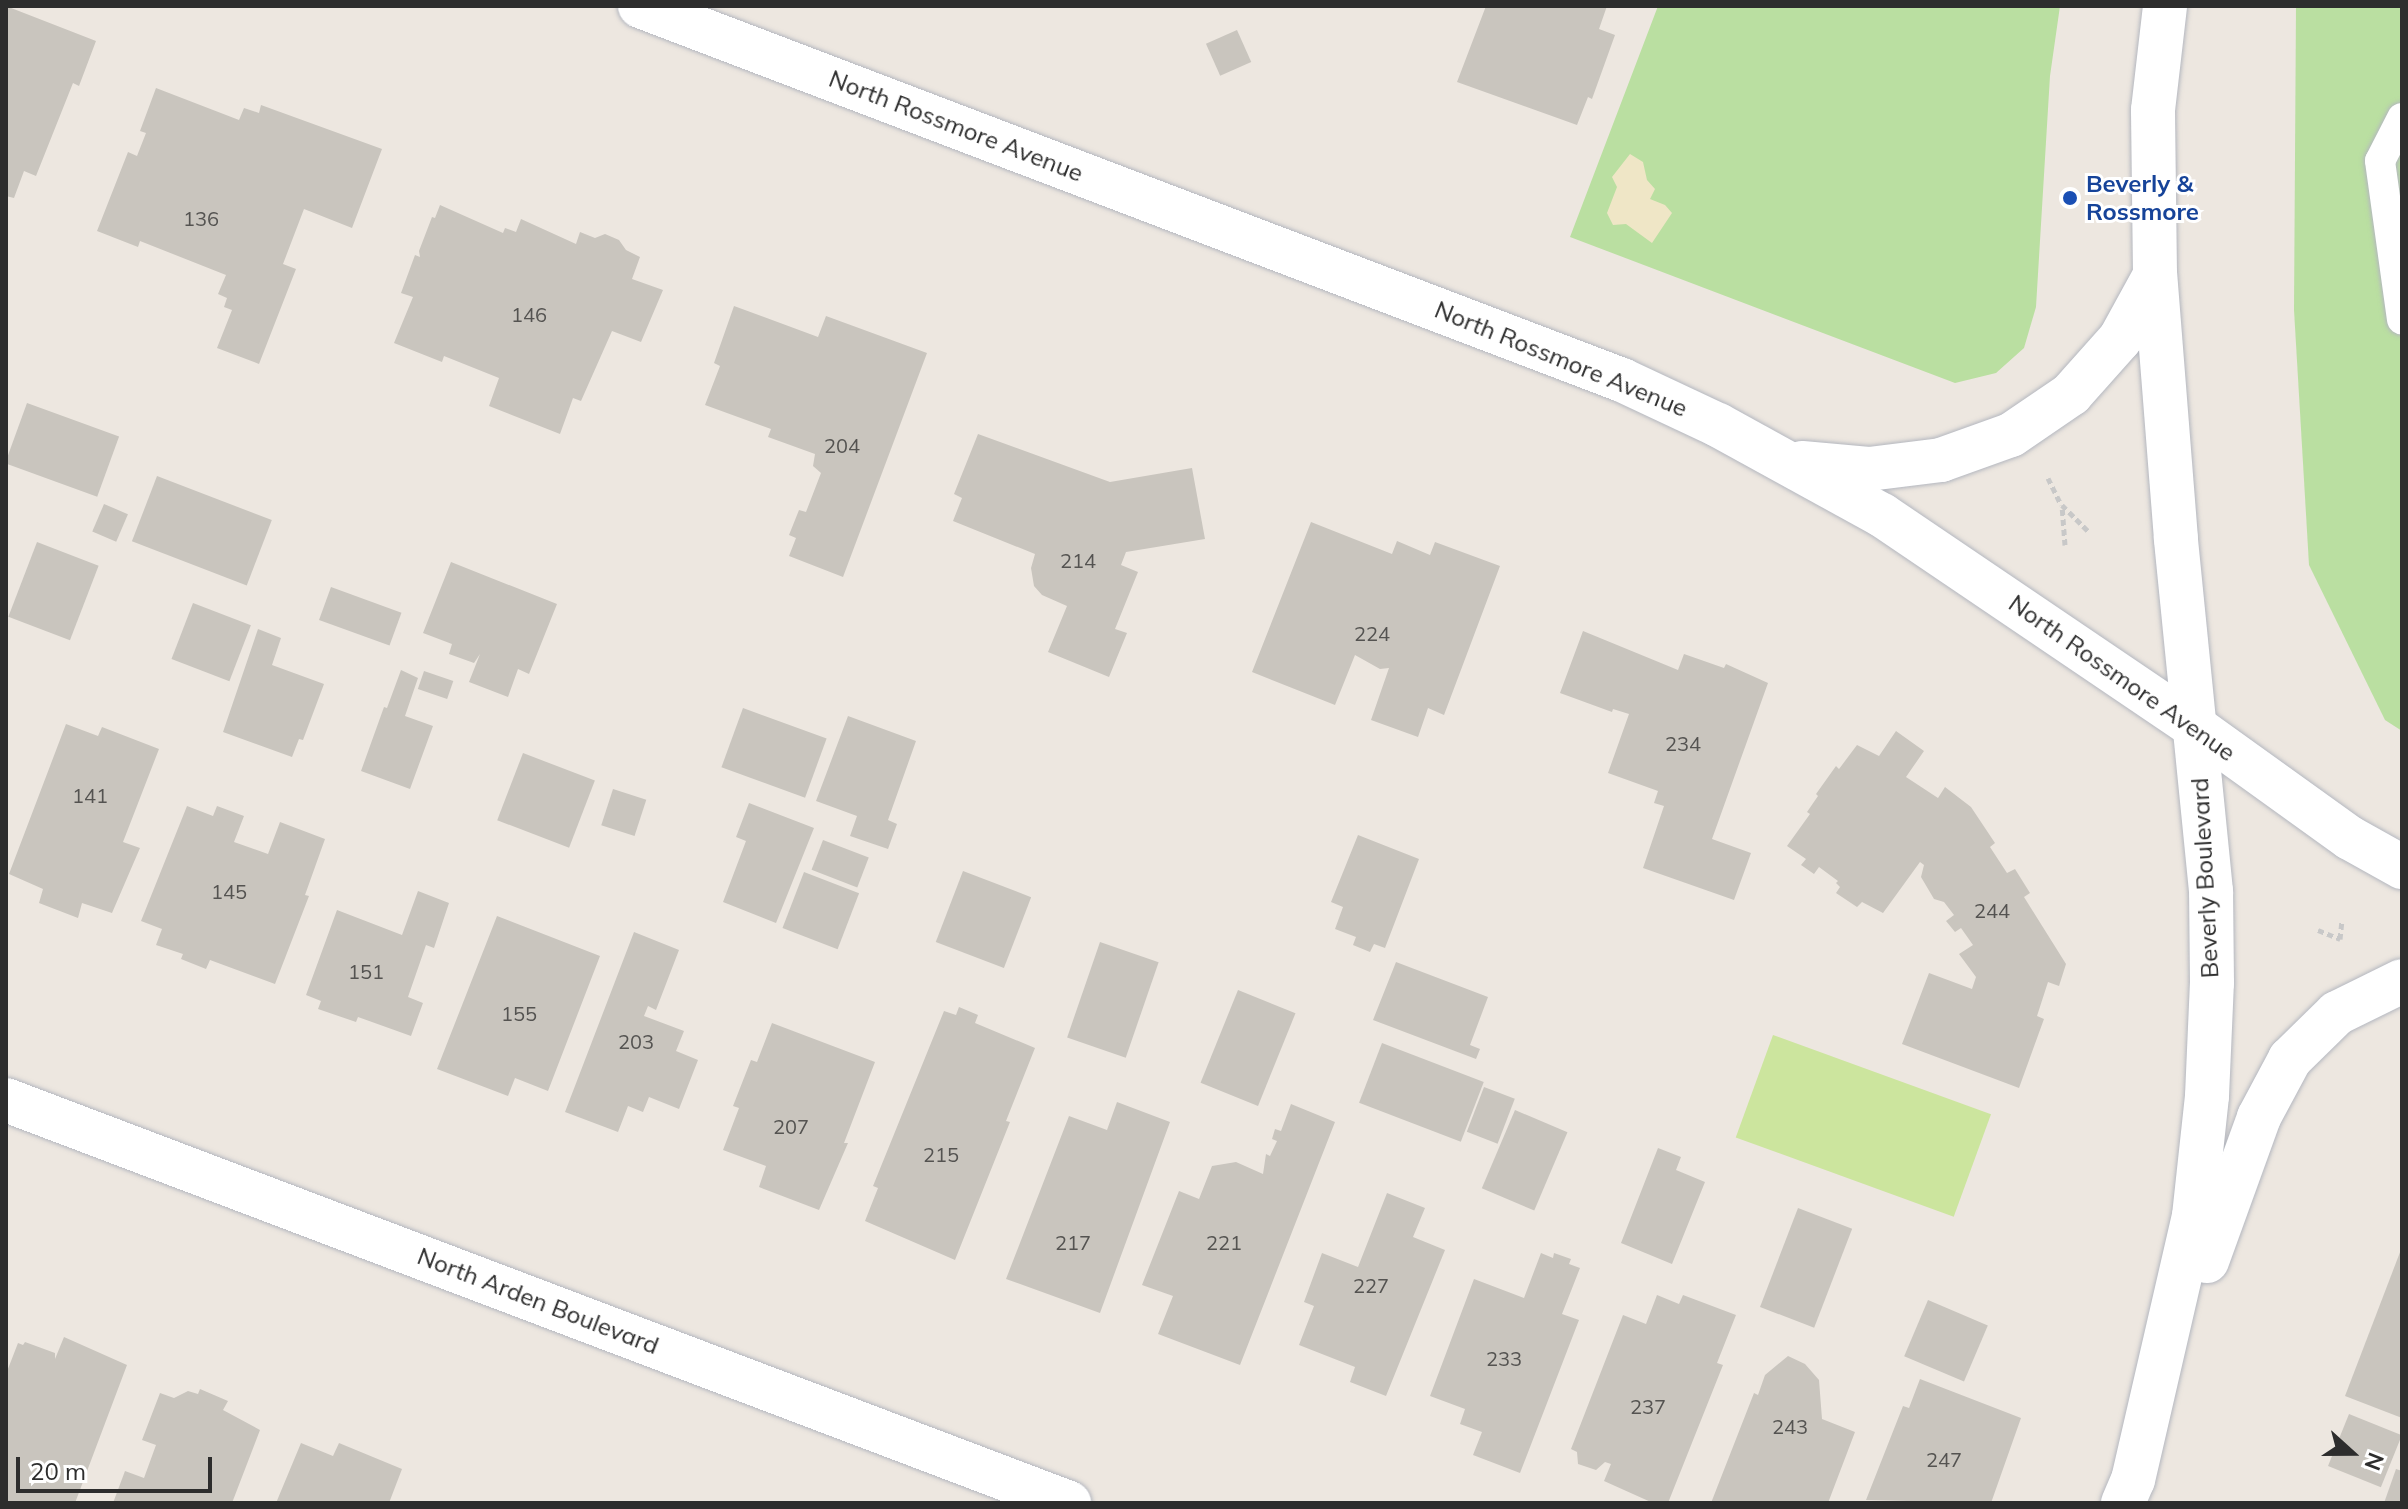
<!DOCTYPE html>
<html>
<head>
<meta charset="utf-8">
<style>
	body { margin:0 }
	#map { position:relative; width:2408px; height:1509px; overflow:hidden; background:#ede7e0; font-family:Mulish,sans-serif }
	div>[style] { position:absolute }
	.green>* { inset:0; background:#badfa1 }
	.sand>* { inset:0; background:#efe6c6 }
	.pitch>* { inset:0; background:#cce59e; transform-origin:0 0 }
	.building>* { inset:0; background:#c9c5be; transform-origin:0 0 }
	.path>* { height:5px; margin-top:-2.5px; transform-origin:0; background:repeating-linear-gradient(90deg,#c8c8c8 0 6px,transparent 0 10px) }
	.roads { filter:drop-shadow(0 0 2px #b4b7bf) drop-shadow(0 0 2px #b4b7bf) }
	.lane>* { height:30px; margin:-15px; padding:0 15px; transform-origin:15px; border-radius:15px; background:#fff }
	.secondary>* { height:44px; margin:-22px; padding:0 22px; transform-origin:22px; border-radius:22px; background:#fff }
	.dots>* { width:22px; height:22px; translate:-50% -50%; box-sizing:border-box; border:4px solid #fff; border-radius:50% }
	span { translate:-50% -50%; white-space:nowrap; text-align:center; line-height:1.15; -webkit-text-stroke:6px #fff; paint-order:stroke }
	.number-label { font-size:20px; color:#545351 }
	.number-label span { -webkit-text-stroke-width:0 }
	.street-label { font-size:24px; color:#2d2d2d }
	.transit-label { font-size:24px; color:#164399; font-weight:700 }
	.left { translate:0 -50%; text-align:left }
	.frame { position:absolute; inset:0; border:8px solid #2d2d2d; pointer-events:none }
	.north { position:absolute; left:2312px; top:1413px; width:80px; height:80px; -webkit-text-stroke:6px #fff; paint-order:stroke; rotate:111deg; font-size:22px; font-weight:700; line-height:32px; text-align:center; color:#2d2d2d }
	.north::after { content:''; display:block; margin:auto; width:28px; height:36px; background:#2d2d2d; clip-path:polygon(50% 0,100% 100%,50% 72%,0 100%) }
	.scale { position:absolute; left:16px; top:1457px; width:196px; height:36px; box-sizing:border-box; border:4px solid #2d2d2d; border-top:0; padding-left:10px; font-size:24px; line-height:28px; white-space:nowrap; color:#2d2d2d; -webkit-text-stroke:6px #fff; paint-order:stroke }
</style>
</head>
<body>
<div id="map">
	<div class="green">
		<i style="clip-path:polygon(1658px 6px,2060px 6px,2050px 76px,2036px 307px,2024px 348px,1996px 373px,1955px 383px,1570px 237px)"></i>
		<i style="clip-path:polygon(2296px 6px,2402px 6px,2402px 731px,2385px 720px,2309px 565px,2294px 310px)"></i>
	</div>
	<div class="sand">
		<i style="clip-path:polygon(1630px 154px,1643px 162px,1647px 180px,1655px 189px,1650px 199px,1665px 205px,1672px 213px,1652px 243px,1626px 224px,1613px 225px,1607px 213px,1617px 187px,1612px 177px)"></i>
	</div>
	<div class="pitch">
		<i style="left:1773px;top:1035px;width:232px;height:109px;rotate:20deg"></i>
	</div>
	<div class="building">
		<i style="clip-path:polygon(6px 6px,96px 41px,79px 86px,73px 83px,36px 176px,24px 171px,14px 198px,6px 196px)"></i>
		<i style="clip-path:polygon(1486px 6px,1607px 6px,1599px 29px,1615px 35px,1592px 99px,1588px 97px,1577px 125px,1457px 82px)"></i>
		<i style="left:1237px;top:30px;width:35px;height:34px;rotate:66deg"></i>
		<i style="clip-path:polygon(156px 88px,239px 120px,244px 108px,259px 113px,261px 105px,382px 149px,352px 228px,304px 209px,283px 264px,296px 269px,259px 364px,217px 348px,232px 310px,224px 307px,227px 298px,218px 294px,226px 275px,140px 241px,138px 247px,97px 231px,128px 152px,137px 156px,146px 133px,140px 131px)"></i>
		<i style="clip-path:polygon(440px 205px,503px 233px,505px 228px,516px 232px,521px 219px,576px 244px,580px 232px,595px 238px,605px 234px,619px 240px,626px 250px,640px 257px,632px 279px,663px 290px,641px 342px,612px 331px,581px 401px,573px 398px,560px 434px,489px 406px,499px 378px,444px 356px,442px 362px,394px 343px,413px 297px,401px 293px,415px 255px,420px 257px,419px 251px,432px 217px,435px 218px)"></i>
		<i style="clip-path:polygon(734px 306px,818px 337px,826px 316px,927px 353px,843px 577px,789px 556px,796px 538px,789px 535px,799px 510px,806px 512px,821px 473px,813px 466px,815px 454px,768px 437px,771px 429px,705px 405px,720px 366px,714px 363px)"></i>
		<i style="left:27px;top:403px;width:98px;height:64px;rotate:20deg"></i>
		<i style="clip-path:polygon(978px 434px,1110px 482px,1192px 468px,1205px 539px,1126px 552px,1121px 565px,1138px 572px,1115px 629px,1127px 633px,1109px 677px,1048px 652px,1067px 606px,1042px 595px,1034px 586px,1031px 568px,1035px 554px,953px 521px,962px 498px,954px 494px)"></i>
		<i style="left:157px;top:476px;width:123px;height:70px;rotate:21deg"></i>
		<i style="left:104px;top:504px;width:26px;height:30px;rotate:23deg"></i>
		<i style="clip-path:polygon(1311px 522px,1392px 554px,1397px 541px,1430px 555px,1435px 542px,1500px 566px,1444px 715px,1428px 708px,1418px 737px,1371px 720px,1389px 668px,1380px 669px,1355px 655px,1335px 705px,1252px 672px)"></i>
		<i style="left:37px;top:542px;width:66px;height:80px;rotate:21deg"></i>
		<i style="clip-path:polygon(451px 562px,557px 604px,529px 674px,518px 669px,508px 697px,469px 682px,480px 654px,474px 663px,449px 654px,452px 644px,423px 633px)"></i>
		<i style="left:331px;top:587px;width:75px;height:35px;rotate:20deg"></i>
		<i style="left:193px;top:603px;width:62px;height:60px;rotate:21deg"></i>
		<i style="clip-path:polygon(258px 629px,281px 638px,272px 665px,324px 684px,303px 740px,299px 739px,292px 757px,223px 732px)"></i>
		<i style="clip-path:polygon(1583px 631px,1678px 670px,1684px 654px,1724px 668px,1726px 664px,1768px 683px,1712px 839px,1751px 853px,1734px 900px,1643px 868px,1664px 806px,1654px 803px,1658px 791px,1608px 773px,1629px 714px,1613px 709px,1612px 712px,1560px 693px)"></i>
		<i style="clip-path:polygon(401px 670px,418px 678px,405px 716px,433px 726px,410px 789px,361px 771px,384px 707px,387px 708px)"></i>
		<i style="left:424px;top:671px;width:31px;height:19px;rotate:19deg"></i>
		<i style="left:743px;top:708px;width:89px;height:63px;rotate:20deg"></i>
		<i style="clip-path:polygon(848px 716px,916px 741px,888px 820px,897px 824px,888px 849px,850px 836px,857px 816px,816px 801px)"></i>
		<i style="clip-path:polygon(66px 724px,98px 736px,102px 727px,159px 749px,123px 842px,140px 848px,112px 913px,82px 903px,78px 918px,39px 903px,43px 889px,9px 874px)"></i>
		<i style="clip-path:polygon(1896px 731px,1924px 751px,1906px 777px,1938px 798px,1945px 787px,1971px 807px,1995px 843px,1990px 847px,2007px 873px,2015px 869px,2030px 893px,2024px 897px,2066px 964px,2059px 986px,2048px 982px,2037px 1016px,2044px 1019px,2019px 1088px,1902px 1044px,1929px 973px,1972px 989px,1976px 977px,1959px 954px,1973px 945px,1961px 928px,1955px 932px,1946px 921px,1954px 915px,1944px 902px,1934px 899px,1921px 877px,1924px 865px,1920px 862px,1883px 913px,1862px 902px,1857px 907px,1836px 893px,1840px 887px,1836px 883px,1838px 881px,1819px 867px,1814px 874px,1801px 865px,1806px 859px,1787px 846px,1810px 814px,1807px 812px,1818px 796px,1816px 794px,1836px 766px,1839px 769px,1857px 745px,1879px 756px)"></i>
		<i style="left:523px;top:753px;width:77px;height:72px;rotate:21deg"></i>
		<i style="left:613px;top:789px;width:35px;height:38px;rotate:18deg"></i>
		<i style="clip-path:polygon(749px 803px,814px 828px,776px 923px,723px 902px,746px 841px,736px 837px)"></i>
		<i style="clip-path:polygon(187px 806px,213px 816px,217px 806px,244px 816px,234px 842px,268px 854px,280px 822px,325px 839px,305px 895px,309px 896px,275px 984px,210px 960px,206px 969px,181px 959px,183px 954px,156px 945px,162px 929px,141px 921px)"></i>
		<i style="clip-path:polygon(1358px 835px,1419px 859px,1385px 948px,1374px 944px,1370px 952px,1353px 945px,1356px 937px,1335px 929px,1343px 907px,1331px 902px)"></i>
		<i style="left:823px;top:840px;width:49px;height:32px;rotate:21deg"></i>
		<i style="left:963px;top:871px;width:73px;height:76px;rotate:21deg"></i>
		<i style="left:804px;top:872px;width:59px;height:60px;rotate:21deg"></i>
		<i style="clip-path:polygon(418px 891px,449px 903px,434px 948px,426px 945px,408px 997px,423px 1003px,411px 1036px,358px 1017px,356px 1022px,318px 1009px,321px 1001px,306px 995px,337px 910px,402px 935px)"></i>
		<i style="clip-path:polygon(497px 916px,600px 956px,548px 1091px,515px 1078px,508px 1096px,437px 1069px)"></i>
		<i style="clip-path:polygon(634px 932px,679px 950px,656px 1010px,648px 1006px,644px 1016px,684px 1031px,676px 1051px,698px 1060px,679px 1109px,649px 1097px,643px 1112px,628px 1106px,618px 1132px,565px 1112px)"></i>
		<i style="left:1100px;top:942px;width:62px;height:101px;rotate:19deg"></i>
		<i style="clip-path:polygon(1396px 962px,1488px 997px,1470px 1045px,1480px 1049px,1476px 1059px,1373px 1020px)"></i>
		<i style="left:1238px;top:990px;width:62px;height:100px;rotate:22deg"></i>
		<i style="clip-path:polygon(959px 1007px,978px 1015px,975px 1023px,1035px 1048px,1006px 1121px,1010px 1122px,955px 1260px,865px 1221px,878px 1188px,873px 1186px,944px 1011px,956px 1015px)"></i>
		<i style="clip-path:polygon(772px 1023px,875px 1062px,844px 1143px,848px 1143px,819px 1210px,759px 1187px,766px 1166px,723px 1150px,739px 1108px,733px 1106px,751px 1060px,757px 1062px)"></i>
		<i style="left:1382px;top:1043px;width:109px;height:64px;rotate:21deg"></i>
		<i style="left:1484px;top:1087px;width:33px;height:48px;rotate:21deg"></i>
		<i style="clip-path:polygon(1117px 1102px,1170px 1122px,1100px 1313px,1006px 1279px,1069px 1116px,1107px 1130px)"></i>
		<i style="clip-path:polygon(1291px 1104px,1335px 1122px,1240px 1365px,1158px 1334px,1173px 1296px,1142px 1285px,1179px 1191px,1199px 1199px,1212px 1166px,1236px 1162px,1263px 1174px,1266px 1154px,1270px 1156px,1277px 1141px,1272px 1139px,1275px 1129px,1281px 1131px)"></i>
		<i style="left:1515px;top:1110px;width:57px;height:85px;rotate:23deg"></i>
		<i style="clip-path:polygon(1658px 1148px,1681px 1157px,1676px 1170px,1705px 1182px,1672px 1264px,1621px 1243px)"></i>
		<i style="clip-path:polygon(1387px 1193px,1425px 1208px,1413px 1237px,1445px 1250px,1386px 1396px,1350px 1382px,1355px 1367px,1299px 1345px,1314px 1306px,1304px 1302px,1322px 1253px,1358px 1267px)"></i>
		<i style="left:1798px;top:1208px;width:58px;height:106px;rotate:21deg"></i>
		<i style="clip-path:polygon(2402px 1247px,2402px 1418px,2345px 1396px)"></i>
		<i style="clip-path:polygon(1541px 1253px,1553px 1258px,1554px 1253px,1571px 1259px,1569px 1264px,1580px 1268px,1562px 1314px,1579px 1320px,1520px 1473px,1473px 1455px,1482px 1432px,1460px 1424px,1465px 1409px,1430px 1396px,1474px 1279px,1524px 1298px)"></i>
		<i style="clip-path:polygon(1657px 1295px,1679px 1304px,1683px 1295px,1736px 1315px,1717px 1363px,1723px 1365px,1668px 1503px,1653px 1503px,1604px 1481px,1611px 1464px,1605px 1462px,1596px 1470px,1578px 1464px,1577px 1452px,1571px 1449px,1623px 1315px,1646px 1324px)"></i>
		<i style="left:1928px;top:1300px;width:65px;height:61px;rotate:23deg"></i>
		<i style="clip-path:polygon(64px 1337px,127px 1365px,75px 1503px,6px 1503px,6px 1374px,18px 1343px,23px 1345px,25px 1342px,55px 1353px,55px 1359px)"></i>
		<i style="clip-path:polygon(1788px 1356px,1805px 1364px,1819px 1380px,1822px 1419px,1855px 1432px,1828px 1503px,1711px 1503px,1754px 1393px,1758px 1395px,1765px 1375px)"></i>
		<i style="clip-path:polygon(1920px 1379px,2021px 1418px,1991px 1503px,1866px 1500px,1903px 1406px,1909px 1408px)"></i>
		<i style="clip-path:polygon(200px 1389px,228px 1401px,223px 1410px,260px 1430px,232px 1503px,113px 1503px,125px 1471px,144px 1478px,156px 1445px,142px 1440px,160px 1393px,174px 1398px,188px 1391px,198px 1394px)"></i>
		<i style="left:2349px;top:1414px;width:57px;height:56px;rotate:22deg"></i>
		<i style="clip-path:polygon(301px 1443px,333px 1456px,339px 1443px,402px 1469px,389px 1503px,276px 1503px)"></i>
		<i style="clip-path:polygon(2396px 1469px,2402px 1471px,2402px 1503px,2384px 1503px)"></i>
	</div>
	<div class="path">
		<i style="left:2048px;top:478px;width:30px;rotate:64deg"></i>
		<i style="left:2065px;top:545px;width:40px;rotate:-94.3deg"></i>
		<i style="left:2062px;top:505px;width:40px;rotate:45deg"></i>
		<i style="left:2318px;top:930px;width:24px;rotate:22deg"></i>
		<i style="left:2340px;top:939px;width:19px;rotate:-84deg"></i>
	</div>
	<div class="roads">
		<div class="lane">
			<i style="left:2402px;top:118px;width:48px;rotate:117.1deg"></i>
			<i style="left:2380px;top:161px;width:160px;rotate:82.1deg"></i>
		</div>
		<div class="secondary">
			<i style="left:640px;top:6px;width:1051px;rotate:20.85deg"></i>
			<i style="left:1622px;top:380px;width:106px;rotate:25.1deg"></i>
			<i style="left:1718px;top:425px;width:187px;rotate:28.8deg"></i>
			<i style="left:1882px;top:515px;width:377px;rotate:34.1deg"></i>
			<i style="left:2194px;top:726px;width:192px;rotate:35.7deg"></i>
			<i style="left:2350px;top:838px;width:60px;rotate:29.1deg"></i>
			<i style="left:1802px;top:463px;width:67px;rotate:5.1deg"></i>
			<i style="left:1869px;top:469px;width:73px;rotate:-7.1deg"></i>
			<i style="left:1941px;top:460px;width:74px;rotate:-19.7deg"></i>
			<i style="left:2011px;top:435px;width:73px;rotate:-34.3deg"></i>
			<i style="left:2071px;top:394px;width:74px;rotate:-48.3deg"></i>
			<i style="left:2120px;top:339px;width:73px;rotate:-61.3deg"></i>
			<i style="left:6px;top:1100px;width:1137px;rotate:20.76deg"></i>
			<i style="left:2207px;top:1261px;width:153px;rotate:-70.1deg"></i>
			<i style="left:2259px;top:1117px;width:66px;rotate:-61.9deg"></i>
			<i style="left:2290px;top:1059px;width:66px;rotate:-44.4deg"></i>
			<i style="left:2337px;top:1013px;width:72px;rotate:-26.2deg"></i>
			<i style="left:2123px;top:1503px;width:25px;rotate:-67deg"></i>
			<i style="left:2133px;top:1480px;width:271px;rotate:-77deg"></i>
			<i style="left:2194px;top:1216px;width:121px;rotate:-83.8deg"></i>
			<i style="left:2207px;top:1096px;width:113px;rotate:-87.5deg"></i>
			<i style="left:2212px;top:983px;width:92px;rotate:-90.6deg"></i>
			<i style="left:2211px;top:891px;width:354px;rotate:-95.7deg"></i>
			<i style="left:2176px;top:539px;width:265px;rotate:-94.5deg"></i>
			<i style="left:2155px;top:275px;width:165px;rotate:-90.7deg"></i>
			<i style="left:2153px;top:110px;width:105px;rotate:-83.4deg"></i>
		</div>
	</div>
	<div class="dots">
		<i style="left:2070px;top:198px;background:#1a4fb4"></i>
	</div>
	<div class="number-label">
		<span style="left:201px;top:218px">136</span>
		<span style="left:529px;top:314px">146</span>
		<span style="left:842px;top:445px">204</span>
		<span style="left:1078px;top:560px">214</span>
		<span style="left:1372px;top:633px">224</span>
		<span style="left:1683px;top:743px">234</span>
		<span style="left:90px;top:795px">141</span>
		<span style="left:229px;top:891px">145</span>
		<span style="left:1992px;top:910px">244</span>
		<span style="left:366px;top:971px">151</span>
		<span style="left:519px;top:1013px">155</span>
		<span style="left:636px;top:1041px">203</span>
		<span style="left:791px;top:1126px">207</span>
		<span style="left:941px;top:1154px">215</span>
		<span style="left:1073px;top:1242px">217</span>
		<span style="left:1224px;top:1242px">221</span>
		<span style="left:1371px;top:1285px">227</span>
		<span style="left:1504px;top:1358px">233</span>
		<span style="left:1648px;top:1406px">237</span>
		<span style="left:1790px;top:1426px">243</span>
		<span style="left:1944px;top:1459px">247</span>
	</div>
	<div class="street-label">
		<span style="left:956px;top:126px;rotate:21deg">North Rossmore Avenue</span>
		<span style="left:1561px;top:359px;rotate:22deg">North Rossmore Avenue</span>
		<span style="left:2122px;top:678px;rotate:35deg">North Rossmore Avenue</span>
		<span style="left:2205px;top:878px;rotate:-93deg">Beverly Boulevard</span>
		<span style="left:538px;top:1301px;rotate:21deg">North Arden Boulevard</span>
	</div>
	<div class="transit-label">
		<span class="left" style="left:2086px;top:198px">Beverly &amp;<br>Rossmore</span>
	</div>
	<div class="frame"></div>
	<div class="north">N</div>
	<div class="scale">20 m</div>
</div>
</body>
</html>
